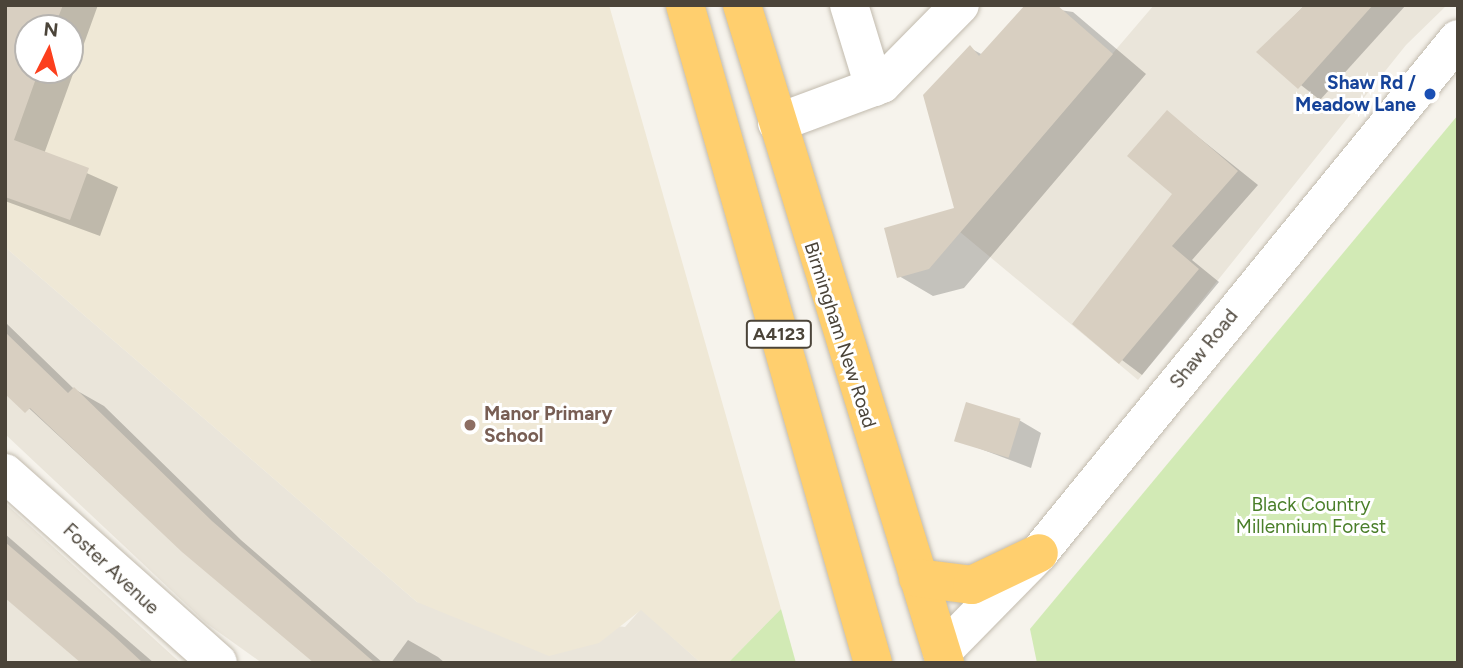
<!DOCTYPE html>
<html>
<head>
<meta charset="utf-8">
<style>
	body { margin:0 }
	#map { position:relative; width:1463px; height:668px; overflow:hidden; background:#f6f3ec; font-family:Figtree,sans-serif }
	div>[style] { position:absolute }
	.residential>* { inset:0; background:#eae5da }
	.education>* { inset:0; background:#efe8d6 }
	.green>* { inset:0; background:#d2eab5 }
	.shadow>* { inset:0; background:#0003 }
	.building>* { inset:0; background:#d8cfc1; transform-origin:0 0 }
	.roads { filter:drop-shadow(0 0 2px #c2bbae) drop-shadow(0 0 2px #c2bbae) }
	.minor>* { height:38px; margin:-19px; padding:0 19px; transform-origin:19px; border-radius:19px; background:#fff }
	.highway>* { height:38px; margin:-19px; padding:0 19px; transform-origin:19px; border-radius:19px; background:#ffcf6e }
	.dots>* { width:19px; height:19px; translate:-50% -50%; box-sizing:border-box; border:4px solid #fff; border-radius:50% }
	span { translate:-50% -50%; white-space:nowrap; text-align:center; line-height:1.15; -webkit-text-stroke:6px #fff; paint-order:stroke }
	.shield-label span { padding:2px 5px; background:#fff; border:2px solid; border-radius:5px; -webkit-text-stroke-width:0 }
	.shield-label { font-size:18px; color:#4b4439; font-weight:700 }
	.transit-label { font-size:19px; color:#164399; font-weight:700 }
	.right { translate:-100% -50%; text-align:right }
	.street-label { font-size:19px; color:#4b4439 }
	.education-label { font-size:19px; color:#785e54; font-weight:700 }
	.left { translate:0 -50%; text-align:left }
	.park-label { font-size:19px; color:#4a7f2a }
	.frame { position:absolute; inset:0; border:7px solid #4b4439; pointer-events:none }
	.north { position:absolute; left:14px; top:14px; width:70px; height:70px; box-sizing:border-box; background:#fff; border:2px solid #b7b4b0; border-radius:50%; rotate:6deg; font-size:19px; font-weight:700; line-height:28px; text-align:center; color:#4b4439 }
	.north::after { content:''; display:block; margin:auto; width:24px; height:32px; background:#fc3f1d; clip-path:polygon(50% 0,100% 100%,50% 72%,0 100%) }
</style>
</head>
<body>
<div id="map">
	<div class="residential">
		<i style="clip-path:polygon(1154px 5px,1447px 5px,1406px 45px,1138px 380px,960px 232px)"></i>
		<i style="clip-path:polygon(5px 247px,417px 602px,625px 627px,641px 609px,701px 663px,262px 663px,206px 623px,5px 434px)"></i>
		<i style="clip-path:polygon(5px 503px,174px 657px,181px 663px,5px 663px)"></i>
	</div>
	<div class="education">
		<i style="clip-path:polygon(evenodd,5px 5px,609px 5px,781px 609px,728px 663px,701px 663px,641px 610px,599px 643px,549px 656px,417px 602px,5px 247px,5px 5px,28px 28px,70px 28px,70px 70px,28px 70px,28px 28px)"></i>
	</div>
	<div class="green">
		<i style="clip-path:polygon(1458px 115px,1458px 663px,1037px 663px,1030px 629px)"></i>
		<i style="clip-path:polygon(781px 609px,796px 663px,728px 663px)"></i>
	</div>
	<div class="shadow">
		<i style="clip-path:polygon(evenodd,5px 5px,98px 5px,44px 154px,118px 187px,100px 236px,5px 201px,5px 5px,28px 28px,70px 28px,70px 70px,28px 70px,28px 28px)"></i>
		<i style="clip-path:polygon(1027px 5px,1073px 12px,1146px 74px,964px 288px,933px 296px,899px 276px,956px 210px,970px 48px,983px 55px)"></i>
		<i style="clip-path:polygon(1305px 5px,1406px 5px,1320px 100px,1259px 52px)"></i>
		<i style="clip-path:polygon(1167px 112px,1258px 185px,1192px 260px,1219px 282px,1142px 375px,1074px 324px,1174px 194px)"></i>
		<i style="clip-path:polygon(5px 322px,74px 389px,104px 406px,241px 540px,383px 663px,316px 663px,183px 551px,5px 386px)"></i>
		<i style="clip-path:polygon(1019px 420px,1041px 433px,1031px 468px,957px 440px)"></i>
		<i style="clip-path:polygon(5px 534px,154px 663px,83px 663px,5px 594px)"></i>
		<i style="clip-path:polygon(408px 640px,438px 657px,445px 663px,391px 663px)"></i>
	</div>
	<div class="building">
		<i style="clip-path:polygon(5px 5px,63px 5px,54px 28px,28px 28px,28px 70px,39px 70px,14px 140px,89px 168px,70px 220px,5px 197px)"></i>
		<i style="clip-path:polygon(1025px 5px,1057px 5px,1113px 54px,929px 269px,897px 278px,884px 228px,954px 208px,923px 95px,970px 45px,979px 56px)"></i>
		<i style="clip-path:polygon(1305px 5px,1373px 5px,1298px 89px,1256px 52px)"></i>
		<i style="clip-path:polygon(1167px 110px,1238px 171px,1172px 246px,1199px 269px,1119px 364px,1072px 324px,1172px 194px,1127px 156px)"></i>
		<i style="clip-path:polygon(5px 332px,68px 393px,74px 387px,212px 521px,375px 663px,314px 663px,182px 552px,30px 408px,25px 413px,5px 394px)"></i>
		<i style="left:966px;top:402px;width:57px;height:41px;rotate:17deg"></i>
		<i style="clip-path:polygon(5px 542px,113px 635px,143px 663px,81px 663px,5px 598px)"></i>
	</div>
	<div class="roads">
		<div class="minor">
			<i style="left:849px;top:5px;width:86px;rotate:73deg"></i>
			<i style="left:777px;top:123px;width:112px;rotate:-20.4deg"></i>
			<i style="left:882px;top:84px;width:111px;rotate:-45.4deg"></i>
			<i style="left:5px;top:473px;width:285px;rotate:41.7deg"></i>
			<i style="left:942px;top:652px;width:139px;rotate:-45.6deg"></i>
			<i style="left:1039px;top:553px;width:663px;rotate:-50.81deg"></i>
		</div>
		<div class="highway">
			<i style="left:685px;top:5px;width:684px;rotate:74.05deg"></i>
			<i style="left:742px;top:5px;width:689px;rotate:72.85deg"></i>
			<i style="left:918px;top:578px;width:54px;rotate:7.4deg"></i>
			<i style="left:972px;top:585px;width:74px;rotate:-25.5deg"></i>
		</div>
	</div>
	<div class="dots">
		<i style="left:1430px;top:94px;background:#1a4fb4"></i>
		<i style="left:470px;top:425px;background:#8d6e63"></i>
	</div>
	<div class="shield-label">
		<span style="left:779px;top:334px">A4123</span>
	</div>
	<div class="transit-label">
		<span class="right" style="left:1416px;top:94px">Shaw Rd /<br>Meadow Lane</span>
	</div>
	<div class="street-label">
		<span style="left:840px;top:335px;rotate:72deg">Birmingham New Road</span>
		<span style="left:1204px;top:349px;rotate:-51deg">Shaw Road</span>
		<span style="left:111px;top:569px;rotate:43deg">Foster Avenue</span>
	</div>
	<div class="education-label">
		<span class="left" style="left:484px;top:425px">Manor Primary<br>School</span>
	</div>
	<div class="park-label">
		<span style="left:1311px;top:516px">Black Country<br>Millennium Forest</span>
	</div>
	<div class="frame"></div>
	<div class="north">N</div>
</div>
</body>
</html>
